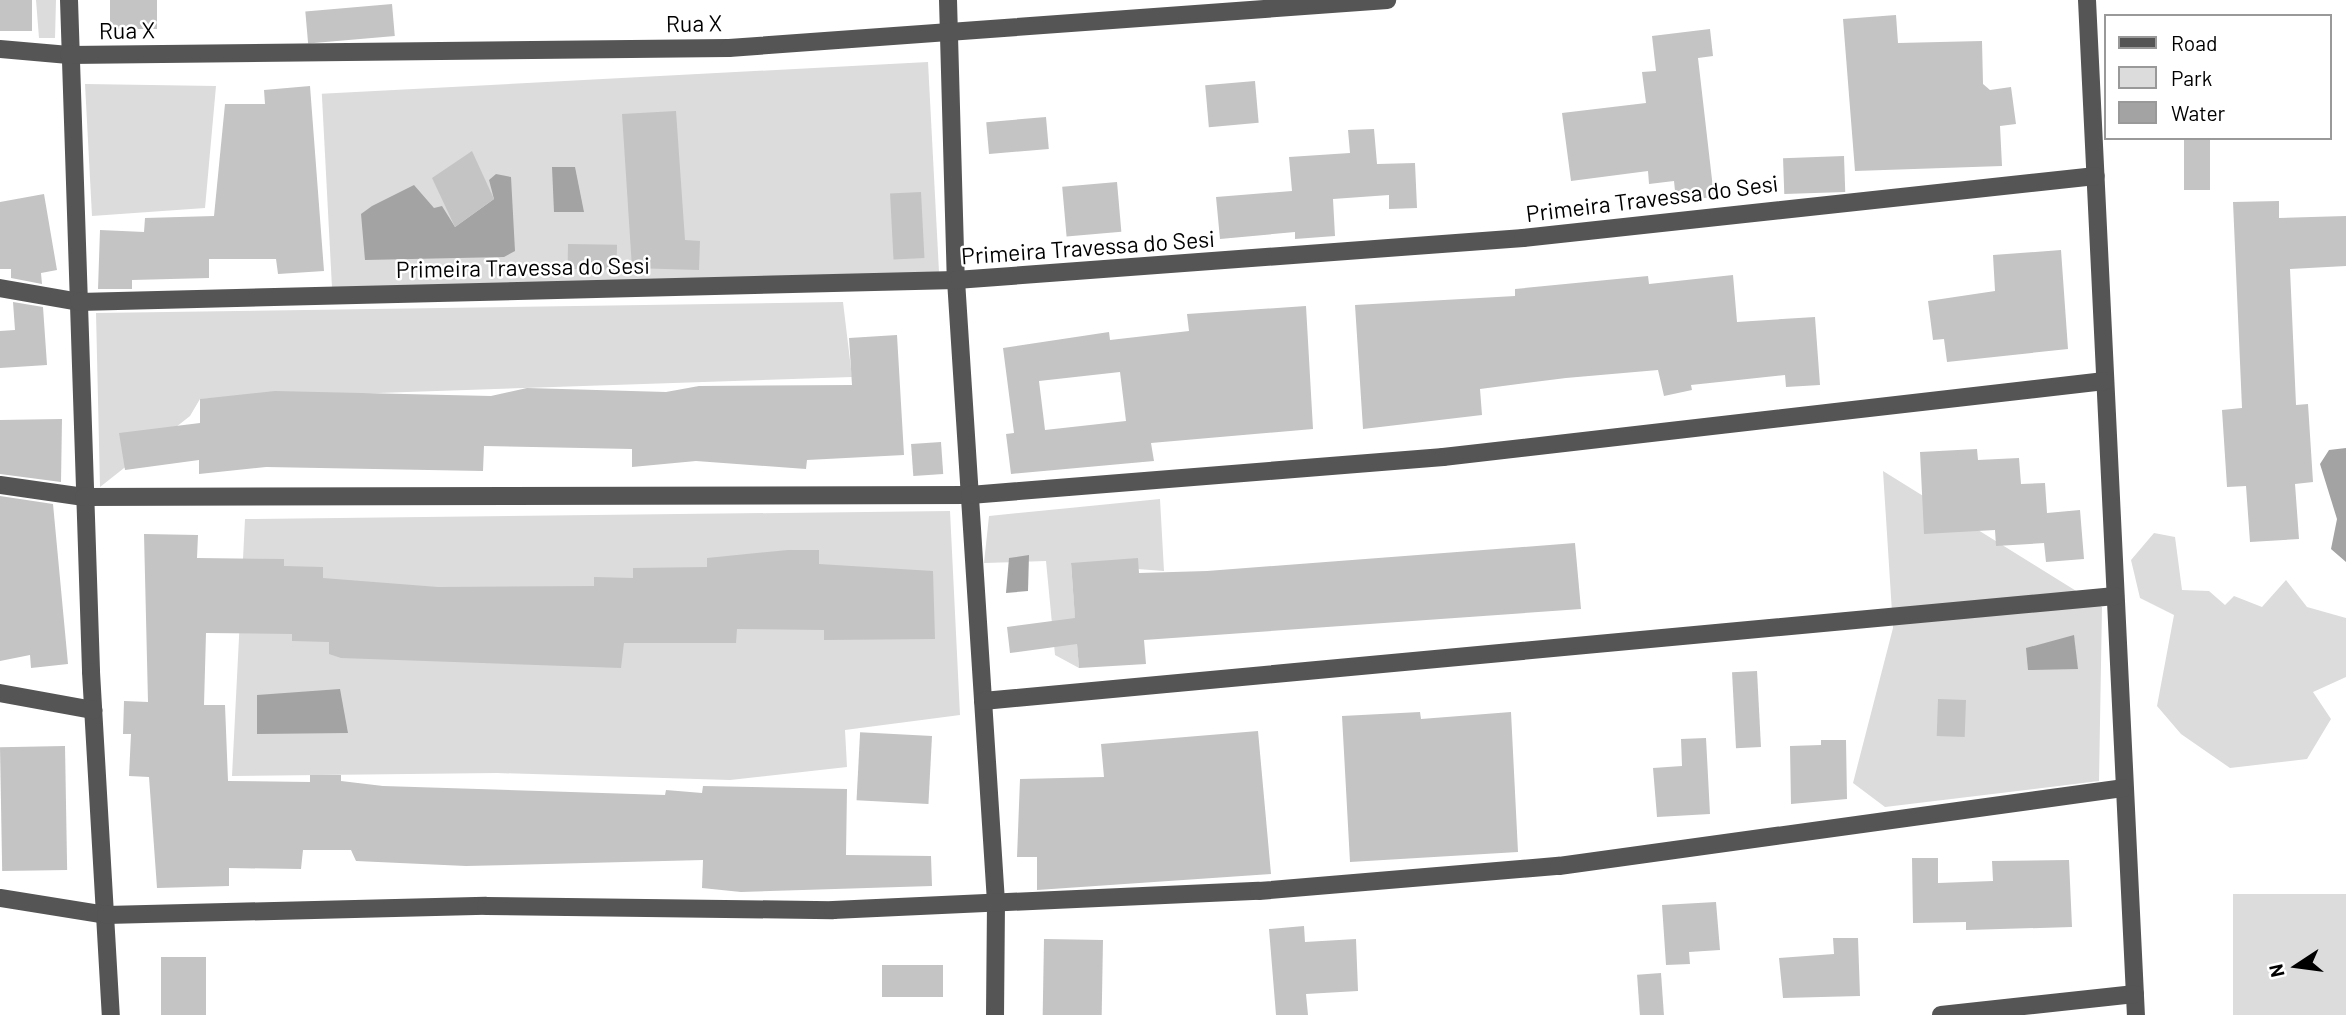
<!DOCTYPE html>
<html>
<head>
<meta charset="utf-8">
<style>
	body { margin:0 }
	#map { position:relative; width:2346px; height:1015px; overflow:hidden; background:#fff; font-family:Barlow,sans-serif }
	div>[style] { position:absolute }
	.green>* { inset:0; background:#dcdcdc; transform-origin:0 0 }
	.water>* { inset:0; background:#a3a3a3 }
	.building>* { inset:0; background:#c4c4c4; transform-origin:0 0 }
	.minor>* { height:18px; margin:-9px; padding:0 9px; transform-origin:9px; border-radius:9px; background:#555 }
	span { translate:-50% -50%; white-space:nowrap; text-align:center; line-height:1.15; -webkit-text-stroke:5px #fff; paint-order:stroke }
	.street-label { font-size:23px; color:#000 }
	.legend { position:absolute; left:2104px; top:14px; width:228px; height:126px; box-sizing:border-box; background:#fff; border:2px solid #999; margin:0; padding:9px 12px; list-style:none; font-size:21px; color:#000 }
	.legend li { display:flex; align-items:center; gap:14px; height:35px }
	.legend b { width:35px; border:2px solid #999 }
	.north { position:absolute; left:2262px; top:931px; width:70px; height:70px; -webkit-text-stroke:5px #fff; paint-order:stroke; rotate:257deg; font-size:19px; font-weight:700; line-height:28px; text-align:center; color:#000 }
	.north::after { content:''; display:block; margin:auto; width:24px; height:32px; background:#000; clip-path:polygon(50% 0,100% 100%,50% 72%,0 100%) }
</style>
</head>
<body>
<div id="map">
	<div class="green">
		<i style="clip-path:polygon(36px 0,56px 0,55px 38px,39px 38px)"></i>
		<i style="left:928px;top:62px;width:210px;height:607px;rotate:87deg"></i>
		<i style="clip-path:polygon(85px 84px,216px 86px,205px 208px,92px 216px)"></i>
		<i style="clip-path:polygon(843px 302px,852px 377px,200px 399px,190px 416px,100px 487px,96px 313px)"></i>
		<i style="clip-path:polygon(1883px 471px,2102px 607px,2099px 781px,1885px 807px,1853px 783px,1893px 628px)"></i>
		<i style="clip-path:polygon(1160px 499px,1164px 571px,1071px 564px,1079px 668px,1055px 655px,1046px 561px,984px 563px,989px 516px)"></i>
		<i style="clip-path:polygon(950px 511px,960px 715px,845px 730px,847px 767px,730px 780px,497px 773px,232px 776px,245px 519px)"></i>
		<i style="clip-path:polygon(2154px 533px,2175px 537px,2182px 590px,2209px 591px,2225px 605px,2234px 596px,2262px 607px,2286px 580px,2307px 607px,2346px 618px,2346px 677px,2313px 692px,2331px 719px,2307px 759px,2230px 768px,2181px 734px,2157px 706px,2174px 615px,2140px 598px,2131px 560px)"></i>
		<i style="left:2346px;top:894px;width:121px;height:113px;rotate:90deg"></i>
	</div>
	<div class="water">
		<i style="clip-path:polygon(552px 167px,575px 167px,584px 212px,554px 212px)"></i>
		<i style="clip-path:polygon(496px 174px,511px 177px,515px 251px,504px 257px,365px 260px,361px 214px,372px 206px,414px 185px,434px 208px,442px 206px,455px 227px,494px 199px,489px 180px)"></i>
		<i style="clip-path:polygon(2346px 448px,2346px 562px,2331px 549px,2337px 519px,2320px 464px,2329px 450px)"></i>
		<i style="clip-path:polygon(1029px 555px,1028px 591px,1006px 593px,1009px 558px)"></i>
		<i style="clip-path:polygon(2074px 635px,2078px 669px,2028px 670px,2026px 648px)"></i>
		<i style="clip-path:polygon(340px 689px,348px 733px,257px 734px,257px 695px)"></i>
	</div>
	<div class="building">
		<i style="left:0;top:0;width:32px;height:31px"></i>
		<i style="left:110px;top:0;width:47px;height:29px"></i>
		<i style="left:392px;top:4px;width:32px;height:87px;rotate:85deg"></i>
		<i style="clip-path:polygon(1896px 15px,1898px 43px,1982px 41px,1983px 84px,1990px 90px,2011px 87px,2016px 124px,2000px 126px,2002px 166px,1855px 171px,1843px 19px)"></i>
		<i style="clip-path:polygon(1710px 29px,1713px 56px,1698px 58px,1714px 197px,1676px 201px,1674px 181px,1649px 184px,1648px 171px,1571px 181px,1562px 113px,1646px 103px,1642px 72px,1656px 71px,1652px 36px)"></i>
		<i style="left:1255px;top:81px;width:42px;height:50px;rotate:85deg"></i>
		<i style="clip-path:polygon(310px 86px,324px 271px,278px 274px,276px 259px,209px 259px,209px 278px,132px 280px,132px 289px,98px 289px,100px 230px,144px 232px,145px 218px,214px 216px,225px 104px,265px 104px,264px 90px)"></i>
		<i style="clip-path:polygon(676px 111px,685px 240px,700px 241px,699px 270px,632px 268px,622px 114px)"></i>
		<i style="left:1046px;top:117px;width:32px;height:60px;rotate:85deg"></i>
		<i style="clip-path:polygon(1374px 129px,1377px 164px,1415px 163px,1417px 208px,1389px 209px,1389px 195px,1333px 199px,1335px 236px,1295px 239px,1295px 232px,1220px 239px,1216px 197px,1292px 191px,1289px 157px,1350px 153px,1348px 130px)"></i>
		<i style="left:2184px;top:138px;width:26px;height:52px"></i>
		<i style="clip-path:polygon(472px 151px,494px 199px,455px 227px,432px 178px)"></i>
		<i style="left:1844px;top:156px;width:36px;height:61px;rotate:88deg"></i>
		<i style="left:1117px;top:182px;width:50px;height:55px;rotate:85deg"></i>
		<i style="left:921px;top:192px;width:66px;height:31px;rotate:87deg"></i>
		<i style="clip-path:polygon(44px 194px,57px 270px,41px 273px,42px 284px,11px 278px,11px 269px,0 269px,0 202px)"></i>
		<i style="clip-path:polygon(2279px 201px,2279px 218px,2346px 216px,2346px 266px,2290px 269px,2296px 405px,2308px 404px,2313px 482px,2295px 484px,2299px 539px,2250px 542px,2246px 486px,2227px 487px,2222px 410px,2242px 408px,2233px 202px)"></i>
		<i style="left:568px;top:244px;width:49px;height:25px;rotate:1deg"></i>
		<i style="clip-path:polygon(2061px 250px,2068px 349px,1947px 362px,1944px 339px,1933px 340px,1928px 301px,1995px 291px,1993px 255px)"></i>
		<i style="clip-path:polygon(1733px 275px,1737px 322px,1815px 317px,1820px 385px,1786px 387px,1785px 375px,1691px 385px,1692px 390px,1664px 396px,1658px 370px,1566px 378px,1480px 389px,1482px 415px,1363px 429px,1355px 305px,1515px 296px,1515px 289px,1648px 276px,1649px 284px)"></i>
		<i style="clip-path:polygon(13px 302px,43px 307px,47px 365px,0 368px,0 331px,15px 330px)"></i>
		<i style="clip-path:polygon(evenodd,1306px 306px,1313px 429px,1151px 443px,1154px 461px,1011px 474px,1006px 434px,1014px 433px,1003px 348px,1109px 332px,1110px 340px,1189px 331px,1187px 314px,1306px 306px,1120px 372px,1126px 421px,1045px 430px,1039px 381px,1120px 372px)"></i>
		<i style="clip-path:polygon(897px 335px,904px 455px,807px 460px,806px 469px,696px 461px,632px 467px,632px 449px,484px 446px,483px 471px,266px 467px,199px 474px,199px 460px,125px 470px,119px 433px,200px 423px,200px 399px,275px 391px,491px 396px,527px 388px,666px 392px,699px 386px,852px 385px,849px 338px)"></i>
		<i style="clip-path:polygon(62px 419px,61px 482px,0 474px,0 420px)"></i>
		<i style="left:941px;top:442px;width:32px;height:30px;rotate:86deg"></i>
		<i style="clip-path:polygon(1977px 449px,1978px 460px,2019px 458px,2021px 484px,2045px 483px,2047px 513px,2080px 510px,2084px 559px,2046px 562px,2044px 543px,1996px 546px,1995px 530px,1924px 534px,1920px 452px)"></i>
		<i style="clip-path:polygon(0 496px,53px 504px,68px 664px,31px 668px,30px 655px,0 661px)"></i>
		<i style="clip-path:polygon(144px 534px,198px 535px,197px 558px,284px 559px,284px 566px,323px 567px,323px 578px,438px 587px,594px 586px,594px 577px,633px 578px,633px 568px,707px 567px,707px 558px,788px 550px,819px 550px,819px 564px,933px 571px,935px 639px,824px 640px,824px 630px,737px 629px,736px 643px,624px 643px,621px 668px,341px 658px,329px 654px,329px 642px,292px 641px,292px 634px,206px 633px,204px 705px,225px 705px,228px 781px,310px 782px,310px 775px,341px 775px,341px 781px,383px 786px,665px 795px,666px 790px,702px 793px,703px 786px,847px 789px,846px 855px,931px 856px,932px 886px,741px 892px,702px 888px,703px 860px,466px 866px,356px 861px,351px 850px,303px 850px,301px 869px,229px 868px,229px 886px,157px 888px,149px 777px,129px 776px,131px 734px,123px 734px,124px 701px,148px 702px)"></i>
		<i style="clip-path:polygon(1575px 543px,1581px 609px,1144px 640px,1146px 664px,1079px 668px,1077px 644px,1010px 653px,1007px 627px,1075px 618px,1071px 563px,1138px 558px,1139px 573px,1207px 571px)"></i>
		<i style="left:1757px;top:671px;width:76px;height:25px;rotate:87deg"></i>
		<i style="left:1938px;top:699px;width:28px;height:37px;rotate:2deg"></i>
		<i style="clip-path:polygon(1420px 712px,1421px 719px,1511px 712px,1518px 852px,1350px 862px,1342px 716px)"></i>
		<i style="clip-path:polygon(1258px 731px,1271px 874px,1037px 890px,1037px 857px,1017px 857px,1020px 779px,1104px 777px,1101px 744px)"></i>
		<i style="left:932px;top:736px;width:68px;height:72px;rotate:93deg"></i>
		<i style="clip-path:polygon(1706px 738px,1710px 814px,1657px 817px,1653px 768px,1682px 766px,1681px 739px)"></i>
		<i style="clip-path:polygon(1821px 740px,1846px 740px,1847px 799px,1791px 804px,1790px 746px,1821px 745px)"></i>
		<i style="left:65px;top:746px;width:124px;height:65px;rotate:89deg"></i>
		<i style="clip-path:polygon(1912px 858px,1938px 858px,1938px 883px,1993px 881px,1992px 861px,2069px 860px,2072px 927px,1966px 930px,1966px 922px,1913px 923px)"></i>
		<i style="clip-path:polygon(1716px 902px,1720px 950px,1689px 952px,1690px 964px,1666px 965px,1662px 905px)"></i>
		<i style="clip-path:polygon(1304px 926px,1305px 942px,1356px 939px,1358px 991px,1306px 994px,1308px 1015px,1276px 1015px,1269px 929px)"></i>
		<i style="clip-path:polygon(1833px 938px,1858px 938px,1860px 996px,1783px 998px,1779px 958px,1834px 954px)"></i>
		<i style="left:1044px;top:939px;width:59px;height:76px;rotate:1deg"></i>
		<i style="left:161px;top:957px;width:45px;height:58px"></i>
		<i style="left:943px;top:965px;width:32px;height:61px;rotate:90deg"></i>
		<i style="left:1661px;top:973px;width:42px;height:24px;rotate:86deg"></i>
	</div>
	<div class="minor">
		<i style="left:69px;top:0;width:672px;rotate:88.12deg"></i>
		<i style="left:91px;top:672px;width:344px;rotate:86.7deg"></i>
		<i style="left:948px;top:0;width:280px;rotate:88.4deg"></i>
		<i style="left:956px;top:280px;width:623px;rotate:86.32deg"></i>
		<i style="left:996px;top:902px;width:113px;rotate:90.5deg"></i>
		<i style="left:2087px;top:0;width:1016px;rotate:87.24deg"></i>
		<i style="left:0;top:49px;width:69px;rotate:5deg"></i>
		<i style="left:69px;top:55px;width:660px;rotate:-0.61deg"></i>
		<i style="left:729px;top:48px;width:660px;rotate:-4.17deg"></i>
		<i style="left:0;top:288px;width:80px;rotate:10deg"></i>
		<i style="left:79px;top:302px;width:877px;rotate:-1.44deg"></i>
		<i style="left:956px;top:280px;width:569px;rotate:-4.24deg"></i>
		<i style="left:1523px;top:238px;width:576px;rotate:-6.18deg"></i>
		<i style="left:0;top:485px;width:85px;rotate:8.1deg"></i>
		<i style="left:84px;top:497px;width:886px;rotate:-0.13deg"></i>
		<i style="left:970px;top:495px;width:475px;rotate:-4.6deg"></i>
		<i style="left:1443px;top:457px;width:666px;rotate:-6.55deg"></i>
		<i style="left:0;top:693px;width:95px;rotate:10.4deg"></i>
		<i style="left:983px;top:701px;width:1137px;rotate:-5.3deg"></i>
		<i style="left:0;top:898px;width:107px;rotate:9.1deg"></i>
		<i style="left:106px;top:915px;width:380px;rotate:-1.4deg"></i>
		<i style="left:486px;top:906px;width:347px;rotate:0.7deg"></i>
		<i style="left:833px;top:910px;width:426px;rotate:-2.6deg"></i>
		<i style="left:1259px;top:891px;width:301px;rotate:-4.8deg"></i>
		<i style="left:1559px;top:866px;width:569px;rotate:-7.87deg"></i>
		<i style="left:1941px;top:1015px;width:195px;rotate:-6.2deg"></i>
	</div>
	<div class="street-label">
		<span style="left:694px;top:23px;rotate:-1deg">Rua X</span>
		<span style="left:127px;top:30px;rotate:-1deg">Rua X</span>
		<span style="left:1652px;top:198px;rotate:-7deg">Primeira Travessa do Sesi</span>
		<span style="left:1088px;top:247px;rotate:-4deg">Primeira Travessa do Sesi</span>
		<span style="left:523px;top:267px;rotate:-1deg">Primeira Travessa do Sesi</span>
	</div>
	<ul class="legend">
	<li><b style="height:9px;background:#555"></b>Road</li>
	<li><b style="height:19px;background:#dcdcdc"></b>Park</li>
	<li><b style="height:19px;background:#a3a3a3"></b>Water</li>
	</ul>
	<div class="north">N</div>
</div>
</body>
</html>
